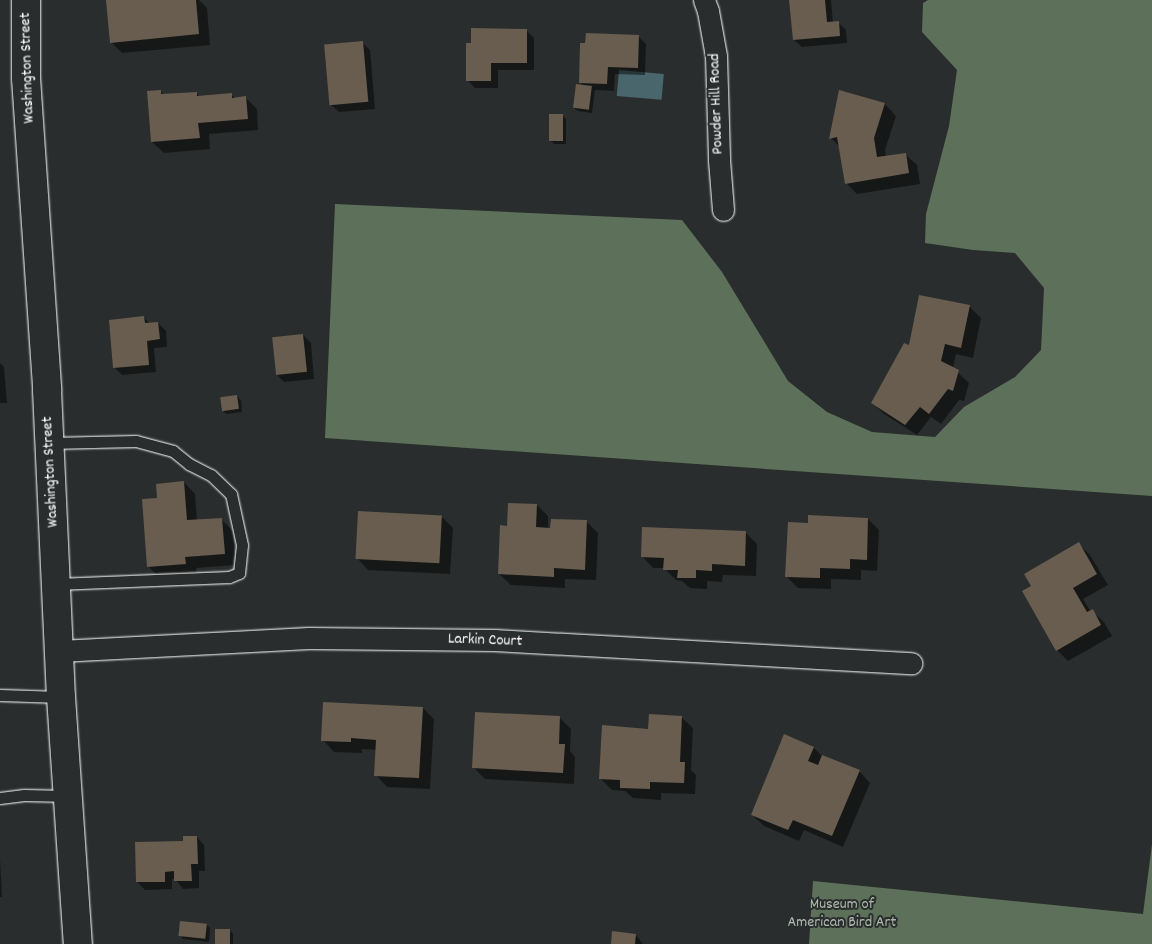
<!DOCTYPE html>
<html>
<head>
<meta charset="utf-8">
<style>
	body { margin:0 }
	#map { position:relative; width:1152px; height:944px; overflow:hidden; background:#2a2d2e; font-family:Dekko,sans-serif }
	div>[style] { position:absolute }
	.green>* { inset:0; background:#5d7059 }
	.water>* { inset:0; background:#48666b; transform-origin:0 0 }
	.shadow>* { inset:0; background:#0007 }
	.building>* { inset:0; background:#685d4f; transform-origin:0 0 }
	.roads { filter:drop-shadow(0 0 1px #fff) drop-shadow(0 0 1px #fff) }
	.service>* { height:11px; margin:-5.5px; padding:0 5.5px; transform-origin:5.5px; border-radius:5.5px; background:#2a2d2e }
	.minor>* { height:21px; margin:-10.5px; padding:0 10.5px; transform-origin:10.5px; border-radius:10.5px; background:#2a2d2e }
	.secondary>* { height:28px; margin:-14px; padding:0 14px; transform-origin:14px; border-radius:14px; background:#2a2d2e }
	span { translate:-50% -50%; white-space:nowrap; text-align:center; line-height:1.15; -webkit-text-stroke:4px #2a2d2e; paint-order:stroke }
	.street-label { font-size:16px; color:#fff }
	.park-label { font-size:16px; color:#aeb8ac }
</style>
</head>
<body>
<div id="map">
	<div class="green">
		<i style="clip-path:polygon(928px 0,1152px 0,1152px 496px,325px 438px,335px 204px,682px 220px,722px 272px,788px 381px,827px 412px,872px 432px,935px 437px,964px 407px,1015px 377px,1041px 350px,1044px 288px,1015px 253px,973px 250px,925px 243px,926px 214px,949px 126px,957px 70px,922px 32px,923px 3px)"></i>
		<i style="clip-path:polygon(1152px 844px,1152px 944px,809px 944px,813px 881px,1143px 914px)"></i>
	</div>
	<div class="water">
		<i style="left:619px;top:70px;width:45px;height:26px;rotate:5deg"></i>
	</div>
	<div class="shadow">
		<i style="clip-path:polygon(107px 0,199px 0,207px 8px,210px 45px,122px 53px,111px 42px)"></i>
		<i style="clip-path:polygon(791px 0,831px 0,833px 23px,838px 22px,846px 30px,847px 43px,802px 47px,794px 40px)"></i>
		<i style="clip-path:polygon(526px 30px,534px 38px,534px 70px,498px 70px,498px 88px,475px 88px,467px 80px)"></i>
		<i style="clip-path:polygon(639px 37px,646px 44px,645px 75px,615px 74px,614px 91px,595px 90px,592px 113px,578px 111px,574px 108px,584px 86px,580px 83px)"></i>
		<i style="clip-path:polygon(362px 42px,370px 50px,375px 109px,339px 112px,331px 105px)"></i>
		<i style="clip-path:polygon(160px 91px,165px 95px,196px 93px,200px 97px,231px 94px,236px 99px,246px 98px,257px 109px,258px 130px,209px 134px,210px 149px,164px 153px,152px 142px)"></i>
		<i style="clip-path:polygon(840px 92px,885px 104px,896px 116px,885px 150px,886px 157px,905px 154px,917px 165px,920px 184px,857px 194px,846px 183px,840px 147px,831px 138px)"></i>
		<i style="clip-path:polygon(563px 116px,566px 119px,566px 144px,554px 144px,550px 140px)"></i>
		<i style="clip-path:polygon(920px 296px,970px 307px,981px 318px,973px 358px,956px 354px,953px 368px,969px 383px,964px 401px,959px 400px,941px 424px,931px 417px,917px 435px,884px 414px,872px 403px,910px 347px)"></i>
		<i style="clip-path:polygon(144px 317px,150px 324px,158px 323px,166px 331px,167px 347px,154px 348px,156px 372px,122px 375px,115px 368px)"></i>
		<i style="clip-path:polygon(303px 335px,311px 343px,314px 379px,284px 382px,277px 375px)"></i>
		<i style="clip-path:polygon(0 363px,4px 367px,7px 403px,0 403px)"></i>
		<i style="clip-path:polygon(237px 396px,241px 400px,242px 412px,226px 414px,223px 411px)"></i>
		<i style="clip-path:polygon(184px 482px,195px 494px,197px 521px,222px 520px,233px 531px,236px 565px,196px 568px,197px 575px,160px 578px,148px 566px)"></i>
		<i style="clip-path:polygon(537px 505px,548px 516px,548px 529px,587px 522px,598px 533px,596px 580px,565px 579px,565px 588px,511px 585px,499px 574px,508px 527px)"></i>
		<i style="clip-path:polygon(442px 517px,453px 528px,450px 574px,368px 570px,357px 558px)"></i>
		<i style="clip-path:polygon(868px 519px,879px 530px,877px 571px,861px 570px,861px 580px,831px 579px,831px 589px,798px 588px,787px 577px,809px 524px)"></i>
		<i style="clip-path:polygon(746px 533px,757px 544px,756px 576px,723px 575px,722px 582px,707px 581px,707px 589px,690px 588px,682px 581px,676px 580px,664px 568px,653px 568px,642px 556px)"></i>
		<i style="clip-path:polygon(1079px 544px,1090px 555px,1108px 585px,1083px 599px,1091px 612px,1092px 611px,1104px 622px,1112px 636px,1068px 661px,1057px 650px,1033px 586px)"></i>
		<i style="clip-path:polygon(423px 708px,434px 719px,430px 789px,387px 787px,376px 775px,377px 750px,362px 749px,362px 753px,334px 752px,323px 740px)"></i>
		<i style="clip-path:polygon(681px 717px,693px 728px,691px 770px,696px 775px,695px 794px,661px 793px,661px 800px,633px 798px,625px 791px,612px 790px,601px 779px,649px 730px)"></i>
		<i style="clip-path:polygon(560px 718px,571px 729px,570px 751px,575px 757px,574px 784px,485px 779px,474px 768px)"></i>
		<i style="clip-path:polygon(814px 748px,822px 756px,859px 771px,870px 783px,843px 847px,804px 830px,799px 841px,764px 826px,752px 815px)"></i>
		<i style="clip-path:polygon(197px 837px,204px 845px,205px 871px,199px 871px,199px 888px,183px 889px,175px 879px,172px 879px,172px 889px,145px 890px,137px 882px,184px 842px)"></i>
		<i style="clip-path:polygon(0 858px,2px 897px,0 897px)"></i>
		<i style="clip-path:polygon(207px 925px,210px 928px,209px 942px,183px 939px,180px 935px)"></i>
		<i style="clip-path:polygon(230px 930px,233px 934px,233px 944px,216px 944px)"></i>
		<i style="clip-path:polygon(636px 935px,643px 944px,612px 944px)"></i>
	</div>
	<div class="building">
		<i style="clip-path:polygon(106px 0,196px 0,199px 34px,110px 43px)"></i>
		<i style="clip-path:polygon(789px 0,825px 0,827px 22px,839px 21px,840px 36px,793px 40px)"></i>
		<i style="clip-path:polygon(471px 28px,527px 29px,527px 63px,491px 63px,491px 81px,466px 81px,466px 43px,471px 43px)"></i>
		<i style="clip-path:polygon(586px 33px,639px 35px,638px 68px,608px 67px,607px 84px,579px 83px,580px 43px,585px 43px)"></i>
		<i style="left:363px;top:41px;width:61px;height:39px;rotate:85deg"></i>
		<i style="left:576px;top:84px;width:16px;height:24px;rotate:7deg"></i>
		<i style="clip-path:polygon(161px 90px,161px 94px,197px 92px,197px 96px,232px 93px,232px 98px,246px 96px,248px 119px,198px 123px,200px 138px,151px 142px,147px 91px)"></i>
		<i style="clip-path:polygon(839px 90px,885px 103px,874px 138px,877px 157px,906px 153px,909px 173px,845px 184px,837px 137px,829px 139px)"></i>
		<i style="left:549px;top:114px;width:14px;height:27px"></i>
		<i style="clip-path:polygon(919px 295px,970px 305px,961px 348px,945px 344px,941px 361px,959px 370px,953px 391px,948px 389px,929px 414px,920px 407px,905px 425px,871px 403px,904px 343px,909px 345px)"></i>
		<i style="clip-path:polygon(144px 316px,145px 323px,158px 322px,160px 339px,147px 341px,149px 365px,113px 368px,109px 320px)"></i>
		<i style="left:303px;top:334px;width:38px;height:31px;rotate:84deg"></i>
		<i style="left:237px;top:395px;width:14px;height:17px;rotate:82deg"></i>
		<i style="clip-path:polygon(184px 481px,187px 520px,222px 518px,225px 554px,185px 557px,186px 564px,147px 567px,142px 499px,157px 498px,156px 484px)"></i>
		<i style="clip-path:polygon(508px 503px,537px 504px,536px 527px,550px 528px,551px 519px,587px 520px,585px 570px,554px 568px,554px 577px,498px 574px,500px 525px,507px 526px)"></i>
		<i style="left:358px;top:511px;width:84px;height:48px;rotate:3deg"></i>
		<i style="clip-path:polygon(808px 515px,868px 518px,867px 560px,850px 559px,850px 569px,820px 568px,820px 578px,785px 577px,788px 522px,808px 523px)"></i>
		<i style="clip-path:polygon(642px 527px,746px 531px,745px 566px,712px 564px,712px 571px,696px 570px,696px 578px,677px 578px,678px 570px,663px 570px,664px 558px,641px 557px)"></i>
		<i style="clip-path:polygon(1079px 542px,1097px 574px,1073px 588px,1087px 612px,1093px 609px,1101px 625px,1056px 651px,1022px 591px,1031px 586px,1024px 574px)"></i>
		<i style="clip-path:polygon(323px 702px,423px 707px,419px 778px,374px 776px,376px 740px,351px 738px,351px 742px,321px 741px)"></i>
		<i style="clip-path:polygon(475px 712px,560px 716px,559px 744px,565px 744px,563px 773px,472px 768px)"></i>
		<i style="clip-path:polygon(649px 714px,682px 716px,680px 762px,685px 762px,684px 783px,650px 782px,650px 789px,620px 788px,620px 780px,599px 779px,602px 725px,648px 729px)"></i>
		<i style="clip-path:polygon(784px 734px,814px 747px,808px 761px,818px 765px,822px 755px,860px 770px,832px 836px,793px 820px,788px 830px,751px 815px)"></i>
		<i style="clip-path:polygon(183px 836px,197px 836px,198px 864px,191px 864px,192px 881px,174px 881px,174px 871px,165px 872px,165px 882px,136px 882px,135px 842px,183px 841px)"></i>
		<i style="left:180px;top:921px;width:27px;height:15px;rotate:6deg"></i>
		<i style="left:215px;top:929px;width:15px;height:15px"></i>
		<i style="clip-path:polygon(612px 931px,636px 934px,635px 944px,611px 944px)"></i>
	</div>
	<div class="roads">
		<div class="service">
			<i style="left:49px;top:443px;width:87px;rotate:-1.3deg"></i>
			<i style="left:136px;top:441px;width:38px;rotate:15deg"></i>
			<i style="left:173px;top:451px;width:21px;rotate:39deg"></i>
			<i style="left:189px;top:464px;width:25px;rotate:27deg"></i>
			<i style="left:211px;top:475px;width:28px;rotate:44deg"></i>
			<i style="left:231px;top:494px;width:52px;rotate:77.8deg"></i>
			<i style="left:242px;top:545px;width:28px;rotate:96deg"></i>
			<i style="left:239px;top:573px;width:11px;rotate:158deg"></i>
			<i style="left:229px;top:577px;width:173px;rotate:177.7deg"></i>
			<i style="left:0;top:695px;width:61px;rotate:1.9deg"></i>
			<i style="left:0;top:798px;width:24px;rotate:-7deg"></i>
			<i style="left:24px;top:795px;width:44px;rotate:1.3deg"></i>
		</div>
		<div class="minor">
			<i style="left:704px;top:0;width:12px;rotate:70deg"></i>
			<i style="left:708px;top:11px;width:46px;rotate:79.9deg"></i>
			<i style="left:716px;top:56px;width:104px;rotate:88.3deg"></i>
			<i style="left:719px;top:160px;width:50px;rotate:85.4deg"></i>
			<i style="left:59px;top:651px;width:250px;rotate:-3deg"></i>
			<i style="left:309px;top:638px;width:185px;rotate:0.6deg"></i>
			<i style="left:494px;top:640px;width:418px;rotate:3.2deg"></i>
		</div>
		<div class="secondary">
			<i style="left:26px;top:0;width:78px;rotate:90deg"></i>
			<i style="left:26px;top:78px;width:313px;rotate:86.1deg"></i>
			<i style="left:47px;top:390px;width:307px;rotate:87.4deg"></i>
			<i style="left:61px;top:697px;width:248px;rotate:86.1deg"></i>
		</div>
	</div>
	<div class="street-label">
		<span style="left:28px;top:68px;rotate:-92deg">Washington Street</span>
		<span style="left:717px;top:104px;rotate:-92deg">Powder Hill Road</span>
		<span style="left:51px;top:472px;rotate:-93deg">Washington Street</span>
		<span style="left:485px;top:641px;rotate:2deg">Larkin Court</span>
	</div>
	<div class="park-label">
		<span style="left:842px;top:914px">Museum of<br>American Bird Art</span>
	</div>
</div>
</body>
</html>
